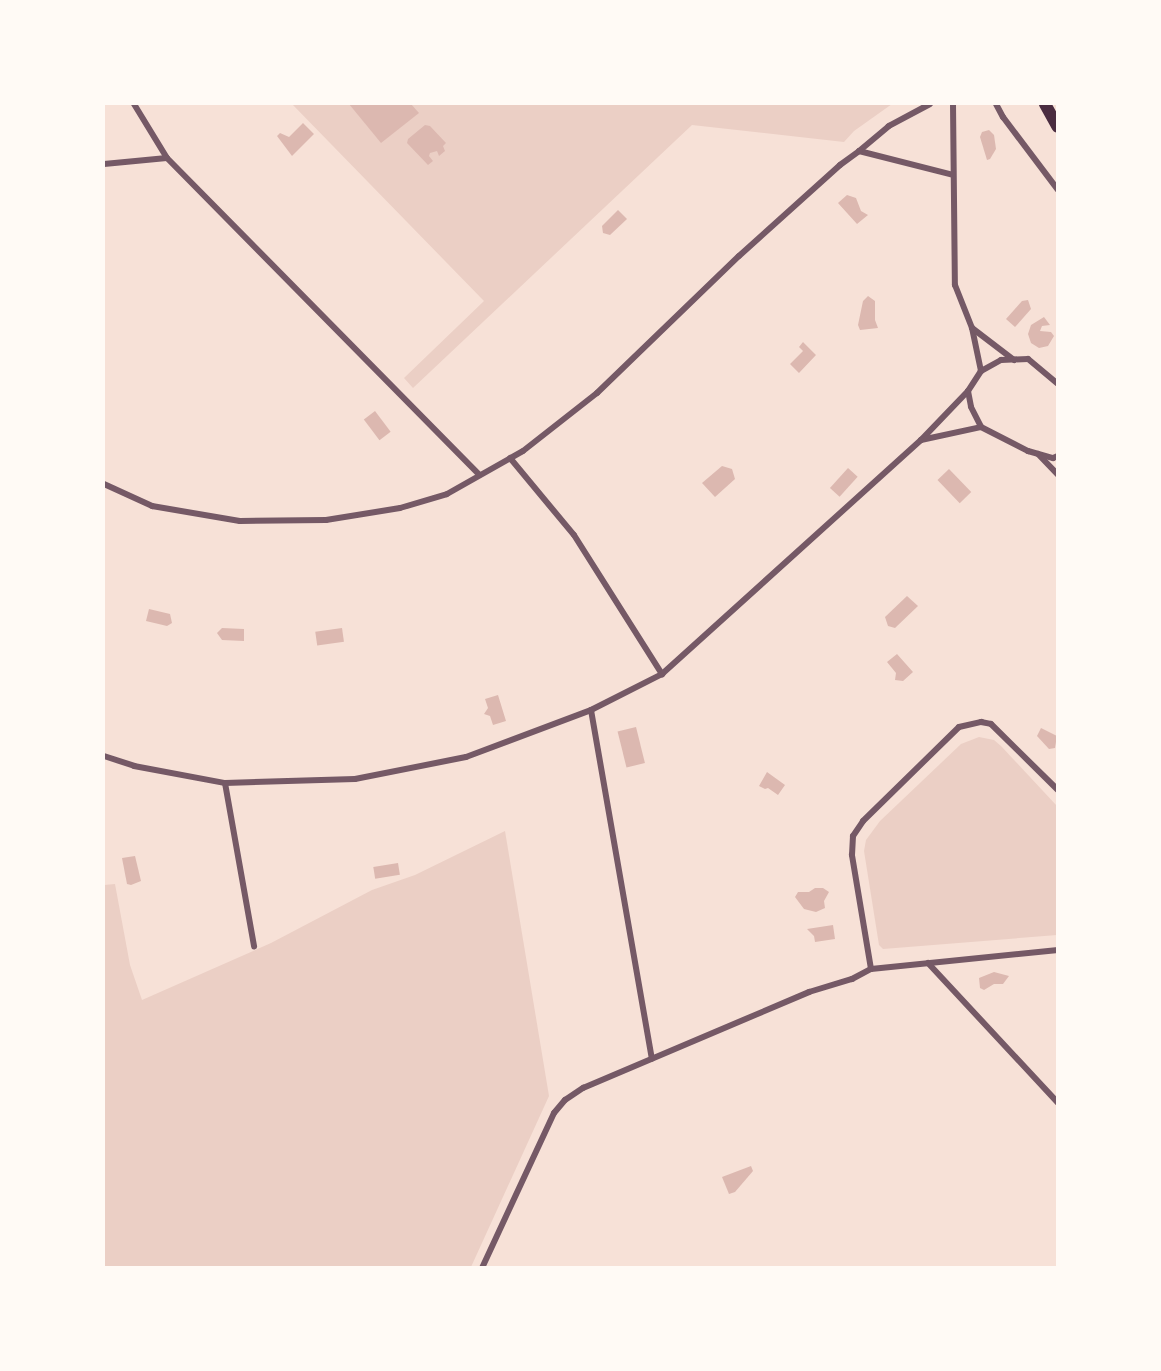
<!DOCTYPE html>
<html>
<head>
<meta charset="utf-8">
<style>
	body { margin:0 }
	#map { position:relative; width:1161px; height:1371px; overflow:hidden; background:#f7e1d7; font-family:"Golos Text",sans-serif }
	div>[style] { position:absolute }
	.green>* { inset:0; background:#ebcfc5 }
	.water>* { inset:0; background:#dcb8b0; transform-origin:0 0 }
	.minor>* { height:6px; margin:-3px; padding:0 3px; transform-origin:3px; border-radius:3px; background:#755966 }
	.secondary>* { height:12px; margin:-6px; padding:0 6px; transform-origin:6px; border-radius:6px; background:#4a2c40 }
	span { translate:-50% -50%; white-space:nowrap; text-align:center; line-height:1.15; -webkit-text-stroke:6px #fffaf5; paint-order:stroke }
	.frame { position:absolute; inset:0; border:105px solid #fffaf5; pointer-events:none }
</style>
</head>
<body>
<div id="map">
	<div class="green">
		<i style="clip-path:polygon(292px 104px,892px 104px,854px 131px,844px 142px,692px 125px,413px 388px,404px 378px,484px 301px)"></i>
		<i style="clip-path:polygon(979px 737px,994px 740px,1001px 746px,1057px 806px,1057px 935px,883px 949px,879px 945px,864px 851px,866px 840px,880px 821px,961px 744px)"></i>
		<i style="clip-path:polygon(505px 831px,549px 1096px,471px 1267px,104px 1267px,104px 885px,115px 884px,130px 965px,142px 1000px,271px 943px,372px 890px,415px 875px)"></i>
	</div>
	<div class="water">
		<i style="clip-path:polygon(349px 104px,411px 104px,419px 113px,381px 143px)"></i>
		<i style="clip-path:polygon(303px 123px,314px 134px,292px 156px,277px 136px,280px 133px,289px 137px)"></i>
		<i style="clip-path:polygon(425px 125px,430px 126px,446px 143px,443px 146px,445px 151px,439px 156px,437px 151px,430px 153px,429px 156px,433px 161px,428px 165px,407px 143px,408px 139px)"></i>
		<i style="clip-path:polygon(989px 130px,994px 135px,996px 149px,990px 159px,987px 160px,980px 137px,982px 132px)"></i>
		<i style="clip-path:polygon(847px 195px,856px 198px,861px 211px,868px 215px,857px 224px,838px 203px)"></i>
		<i style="clip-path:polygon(618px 210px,627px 219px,610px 235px,603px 233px,602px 226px)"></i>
		<i style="clip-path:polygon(868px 296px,875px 301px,875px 320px,878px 328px,860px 330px,858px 325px,863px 301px)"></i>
		<i style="clip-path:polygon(1028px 300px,1031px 309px,1015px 327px,1006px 319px,1022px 301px)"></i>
		<i style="clip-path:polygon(1044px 317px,1050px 325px,1042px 326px,1040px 331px,1051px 332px,1054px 336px,1048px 346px,1039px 348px,1031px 343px,1028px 334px,1031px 325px)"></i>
		<i style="clip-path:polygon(803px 342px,816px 355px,799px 373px,790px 364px,803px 351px,799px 347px)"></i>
		<i style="left:375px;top:411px;width:26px;height:14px;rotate:53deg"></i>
		<i style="clip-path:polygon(722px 466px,732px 469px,735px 479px,715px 497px,702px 483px)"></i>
		<i style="left:848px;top:468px;width:13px;height:27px;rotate:42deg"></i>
		<i style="left:949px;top:469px;width:32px;height:16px;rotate:46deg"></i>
		<i style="clip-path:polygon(907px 596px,918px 606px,895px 628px,888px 626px,885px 617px)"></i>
		<i style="clip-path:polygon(149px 609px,170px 614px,172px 623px,167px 626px,146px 621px)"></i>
		<i style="clip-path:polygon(222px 628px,244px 629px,244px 641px,222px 640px,217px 633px)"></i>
		<i style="left:342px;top:628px;width:14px;height:27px;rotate:82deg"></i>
		<i style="clip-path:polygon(897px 654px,913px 672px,903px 681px,895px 680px,896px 673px,887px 662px)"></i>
		<i style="clip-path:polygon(498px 695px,506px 721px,493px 725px,490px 716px,484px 714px,488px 708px,485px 699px)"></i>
		<i style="left:636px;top:727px;width:37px;height:19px;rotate:76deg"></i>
		<i style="clip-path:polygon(1041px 728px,1057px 736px,1055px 748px,1049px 749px,1037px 736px)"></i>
		<i style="clip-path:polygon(767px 772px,785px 785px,778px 795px,768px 788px,765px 789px,759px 786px)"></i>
		<i style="clip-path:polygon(135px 856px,141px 881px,131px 885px,127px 884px,122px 858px)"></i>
		<i style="left:398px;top:863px;width:12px;height:25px;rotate:81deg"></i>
		<i style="clip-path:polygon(815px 888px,823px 888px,829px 892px,824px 901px,825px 908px,816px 912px,804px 909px,795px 897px,798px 892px,809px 892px)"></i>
		<i style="clip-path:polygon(833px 925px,835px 939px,815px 942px,814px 936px,807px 929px)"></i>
		<i style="clip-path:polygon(994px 972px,1009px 976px,1003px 984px,994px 984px,984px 990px,980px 988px,979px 978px)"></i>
		<i style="clip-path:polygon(751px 1166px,753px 1171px,735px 1192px,729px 1194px,722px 1177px)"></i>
	</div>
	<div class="minor">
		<i style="left:134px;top:104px;width:63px;rotate:58.6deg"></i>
		<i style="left:167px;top:158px;width:445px;rotate:45.4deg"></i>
		<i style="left:930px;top:104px;width:47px;rotate:151.8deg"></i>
		<i style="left:889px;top:126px;width:39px;rotate:140deg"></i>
		<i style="left:859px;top:151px;width:97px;rotate:14.3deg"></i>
		<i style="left:953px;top:104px;width:181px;rotate:89.4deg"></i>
		<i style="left:955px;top:285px;width:46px;rotate:68.4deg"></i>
		<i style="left:996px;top:104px;width:15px;rotate:62deg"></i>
		<i style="left:1003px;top:117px;width:91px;rotate:53deg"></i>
		<i style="left:104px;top:164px;width:63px;rotate:-5.4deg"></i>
		<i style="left:981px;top:371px;width:44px;rotate:-101.8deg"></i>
		<i style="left:972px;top:328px;width:53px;rotate:37.3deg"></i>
		<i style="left:1058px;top:384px;width:39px;rotate:-140deg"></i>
		<i style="left:1028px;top:359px;width:27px;rotate:178deg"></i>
		<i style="left:1001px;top:360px;width:23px;rotate:151deg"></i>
		<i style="left:981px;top:371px;width:24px;rotate:123deg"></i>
		<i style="left:968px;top:391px;width:16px;rotate:79deg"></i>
		<i style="left:971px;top:407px;width:22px;rotate:63deg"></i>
		<i style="left:981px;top:427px;width:53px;rotate:27.1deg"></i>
		<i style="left:1028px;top:451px;width:26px;rotate:16deg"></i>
		<i style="left:1053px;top:458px;width:5px;rotate:-22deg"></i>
		<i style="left:968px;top:391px;width:68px;rotate:133.8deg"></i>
		<i style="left:921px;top:440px;width:61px;rotate:-12.2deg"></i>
		<i style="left:1038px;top:454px;width:29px;rotate:46deg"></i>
		<i style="left:510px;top:458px;width:100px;rotate:50.3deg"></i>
		<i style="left:574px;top:535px;width:165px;rotate:57.7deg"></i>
		<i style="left:104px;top:484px;width:53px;rotate:24.6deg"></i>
		<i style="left:152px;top:506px;width:89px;rotate:9.7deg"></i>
		<i style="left:240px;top:521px;width:86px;rotate:-0.7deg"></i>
		<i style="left:326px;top:520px;width:75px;rotate:-9.2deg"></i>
		<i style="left:400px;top:508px;width:49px;rotate:-16.6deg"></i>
		<i style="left:447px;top:494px;width:87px;rotate:-29.5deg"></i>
		<i style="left:523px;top:451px;width:94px;rotate:-38.1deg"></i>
		<i style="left:597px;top:393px;width:197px;rotate:-44deg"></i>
		<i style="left:739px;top:256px;width:136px;rotate:-42deg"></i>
		<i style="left:840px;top:165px;width:24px;rotate:-36deg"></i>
		<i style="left:591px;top:710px;width:354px;rotate:80.1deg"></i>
		<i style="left:104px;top:756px;width:32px;rotate:18deg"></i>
		<i style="left:134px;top:766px;width:93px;rotate:10.6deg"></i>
		<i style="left:225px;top:783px;width:130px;rotate:-1.8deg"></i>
		<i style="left:355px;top:779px;width:113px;rotate:-11.2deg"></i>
		<i style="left:466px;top:757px;width:134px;rotate:-20.6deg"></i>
		<i style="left:591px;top:710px;width:80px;rotate:-26.9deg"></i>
		<i style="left:662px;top:674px;width:349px;rotate:-42.1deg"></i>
		<i style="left:225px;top:783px;width:166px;rotate:79.9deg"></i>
		<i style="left:928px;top:963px;width:191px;rotate:47.1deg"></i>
		<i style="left:871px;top:969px;width:116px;rotate:-99.5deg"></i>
		<i style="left:852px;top:855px;width:19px;rotate:-87deg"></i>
		<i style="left:853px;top:836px;width:18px;rotate:-56deg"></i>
		<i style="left:863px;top:821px;width:134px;rotate:-44.4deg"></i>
		<i style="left:959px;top:727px;width:23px;rotate:-13deg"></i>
		<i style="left:981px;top:722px;width:10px;rotate:11deg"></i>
		<i style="left:991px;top:724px;width:94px;rotate:44.6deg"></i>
		<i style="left:482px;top:1268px;width:171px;rotate:-65.1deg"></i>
		<i style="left:554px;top:1113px;width:17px;rotate:-50deg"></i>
		<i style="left:565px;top:1100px;width:22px;rotate:-34deg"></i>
		<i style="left:583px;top:1088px;width:246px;rotate:-23deg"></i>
		<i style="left:809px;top:992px;width:45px;rotate:-16.8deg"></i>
		<i style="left:852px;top:979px;width:21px;rotate:-28deg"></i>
		<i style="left:871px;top:969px;width:188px;rotate:-5.8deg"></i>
	</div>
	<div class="secondary">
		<i style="left:1045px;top:104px;width:26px;rotate:61deg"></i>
	</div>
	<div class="frame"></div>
</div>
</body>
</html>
